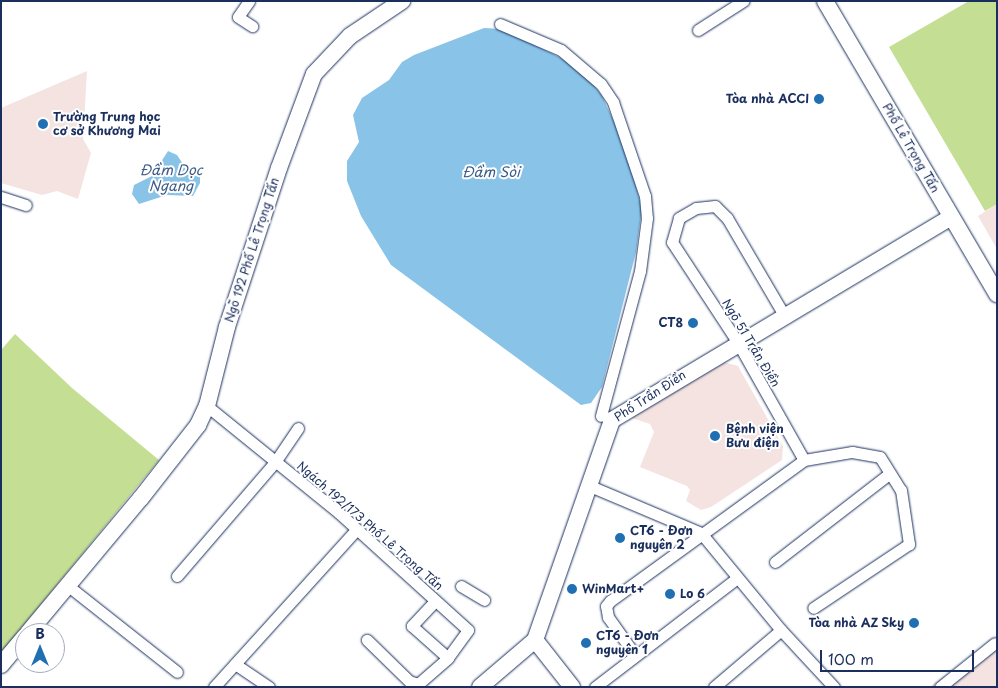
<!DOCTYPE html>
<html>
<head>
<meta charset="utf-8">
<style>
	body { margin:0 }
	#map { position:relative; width:998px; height:688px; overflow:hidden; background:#fff; font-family:"Playpen Sans",sans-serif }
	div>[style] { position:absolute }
	.built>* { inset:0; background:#f4e3e0 }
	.green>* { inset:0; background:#c4de94 }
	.water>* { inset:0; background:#89c4e8 }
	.roads { filter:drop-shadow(0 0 1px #1b2f5e) drop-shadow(0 0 1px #1b2f5e) }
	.street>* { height:11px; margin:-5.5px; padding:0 5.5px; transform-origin:5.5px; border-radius:5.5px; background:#fff }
	.secondary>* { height:16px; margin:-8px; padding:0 8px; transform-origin:8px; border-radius:8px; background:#fff }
	.dots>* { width:14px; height:14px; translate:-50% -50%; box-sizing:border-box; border:2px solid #fff; border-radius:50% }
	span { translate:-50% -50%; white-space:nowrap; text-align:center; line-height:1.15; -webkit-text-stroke:4px #fff; paint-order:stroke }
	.poi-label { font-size:12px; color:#1b2f5e; font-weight:700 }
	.right { translate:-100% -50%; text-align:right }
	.left { translate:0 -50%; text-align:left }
	.street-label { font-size:12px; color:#1b2f5e }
	.water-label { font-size:14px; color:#3c5c87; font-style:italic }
	.frame { position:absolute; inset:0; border:2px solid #1b2f5e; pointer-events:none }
	.north { position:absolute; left:15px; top:623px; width:50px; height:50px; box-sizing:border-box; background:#fff; border:1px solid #a4acbf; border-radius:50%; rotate:0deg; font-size:14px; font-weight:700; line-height:20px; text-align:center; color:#1b2f5e }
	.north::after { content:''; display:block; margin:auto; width:18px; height:22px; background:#1f6fb2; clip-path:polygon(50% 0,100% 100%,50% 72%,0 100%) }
	.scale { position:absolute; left:820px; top:650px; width:154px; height:22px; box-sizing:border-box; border:2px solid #1b2f5e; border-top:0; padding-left:6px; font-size:15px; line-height:18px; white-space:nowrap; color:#1b2f5e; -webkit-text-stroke:4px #fff; paint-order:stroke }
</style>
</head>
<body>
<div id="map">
	<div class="built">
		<i style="clip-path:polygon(87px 71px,83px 139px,91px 153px,78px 199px,57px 191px,42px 195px,1px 183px,1px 108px)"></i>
		<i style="clip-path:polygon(997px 204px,997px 249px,978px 216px)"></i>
		<i style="clip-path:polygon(720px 361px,738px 366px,783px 446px,782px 460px,711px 507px,701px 510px,686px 501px,690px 490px,687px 486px,640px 467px,654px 432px,650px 424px,629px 417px)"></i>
		<i style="clip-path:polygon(997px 642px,997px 687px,929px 687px)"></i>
	</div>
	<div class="green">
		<i style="clip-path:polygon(969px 1px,997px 1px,997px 204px,985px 211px,889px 47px)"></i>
		<i style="clip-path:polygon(15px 334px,72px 388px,159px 460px,1px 653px,1px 350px)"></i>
	</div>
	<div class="water">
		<i style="clip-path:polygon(484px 28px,502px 29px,514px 35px,567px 61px,588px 78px,602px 96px,618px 130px,635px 183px,642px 209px,636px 252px,602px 387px,591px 403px,581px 405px,391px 265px,361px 216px,347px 181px,347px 161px,359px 142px,353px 115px,362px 98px,389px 80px,402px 62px,414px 55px)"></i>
		<i style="clip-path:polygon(168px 151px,177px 155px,187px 170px,200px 174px,200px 183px,193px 196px,167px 195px,139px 204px,132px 194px,134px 185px,152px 176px)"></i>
	</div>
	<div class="roads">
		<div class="street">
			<i style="left:249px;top:1px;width:19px;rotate:125deg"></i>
			<i style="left:238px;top:17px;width:17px;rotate:33deg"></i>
			<i style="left:500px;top:24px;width:66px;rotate:23.1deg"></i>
			<i style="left:561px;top:50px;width:52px;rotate:40.4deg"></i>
			<i style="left:601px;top:84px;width:22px;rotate:56deg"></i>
			<i style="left:613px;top:102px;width:99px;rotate:71.2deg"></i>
			<i style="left:645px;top:196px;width:22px;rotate:85deg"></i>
			<i style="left:647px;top:218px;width:53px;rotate:97.5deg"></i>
			<i style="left:640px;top:271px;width:150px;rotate:105.1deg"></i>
			<i style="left:698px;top:30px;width:54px;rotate:-32.8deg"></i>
			<i style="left:1px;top:197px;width:26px;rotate:18deg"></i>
			<i style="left:784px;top:315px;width:113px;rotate:-120.4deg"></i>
			<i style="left:727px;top:218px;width:17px;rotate:-135deg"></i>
			<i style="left:715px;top:206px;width:19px;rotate:174deg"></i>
			<i style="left:696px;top:208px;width:20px;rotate:150deg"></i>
			<i style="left:679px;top:218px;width:25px;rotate:106deg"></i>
			<i style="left:672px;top:242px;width:121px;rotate:56.8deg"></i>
			<i style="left:738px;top:343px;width:134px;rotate:60.6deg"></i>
			<i style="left:207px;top:406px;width:170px;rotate:39deg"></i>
			<i style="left:339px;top:513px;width:174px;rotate:42.2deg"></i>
			<i style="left:468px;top:630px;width:34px;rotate:126deg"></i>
			<i style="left:448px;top:658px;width:40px;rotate:139deg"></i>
			<i style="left:418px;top:684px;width:9px;rotate:-162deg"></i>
			<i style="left:409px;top:681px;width:59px;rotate:-135.7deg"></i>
			<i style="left:590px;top:486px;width:121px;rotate:22.9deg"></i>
			<i style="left:701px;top:533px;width:126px;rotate:50.5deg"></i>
			<i style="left:781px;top:630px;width:78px;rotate:47.1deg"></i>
			<i style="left:775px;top:562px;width:145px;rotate:-37.7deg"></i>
			<i style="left:177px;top:576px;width:150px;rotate:-49.3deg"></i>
			<i style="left:275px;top:462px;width:41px;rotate:-55.9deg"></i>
			<i style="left:67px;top:585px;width:140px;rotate:38.3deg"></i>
			<i style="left:461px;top:586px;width:27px;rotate:31deg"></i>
			<i style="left:435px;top:601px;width:34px;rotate:133deg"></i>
			<i style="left:412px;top:626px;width:48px;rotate:41.6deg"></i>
			<i style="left:635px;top:655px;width:47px;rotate:-125.4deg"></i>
			<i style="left:608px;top:617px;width:11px;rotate:-100deg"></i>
			<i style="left:606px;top:606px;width:6px;rotate:-51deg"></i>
			<i style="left:610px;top:601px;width:240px;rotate:-36deg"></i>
			<i style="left:804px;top:460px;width:49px;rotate:-9.5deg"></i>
			<i style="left:852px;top:452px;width:28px;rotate:10deg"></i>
			<i style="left:880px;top:457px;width:39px;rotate:58deg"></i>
			<i style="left:901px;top:490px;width:55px;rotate:81.6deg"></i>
			<i style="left:909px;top:544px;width:115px;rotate:146.3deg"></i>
			<i style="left:235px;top:664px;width:41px;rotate:34.1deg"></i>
			<i style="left:214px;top:687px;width:212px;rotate:-47.9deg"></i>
			<i style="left:595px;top:687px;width:179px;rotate:-37.5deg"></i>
			<i style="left:714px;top:687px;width:88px;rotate:-40.4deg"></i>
			<i style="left:940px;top:687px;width:70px;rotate:-38.7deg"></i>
		</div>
		<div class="secondary">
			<i style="left:825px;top:1px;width:340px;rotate:59.6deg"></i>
			<i style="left:28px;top:633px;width:176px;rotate:-50.1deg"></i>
			<i style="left:141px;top:498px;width:93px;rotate:-52deg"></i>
			<i style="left:198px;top:425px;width:21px;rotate:-65deg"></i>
			<i style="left:207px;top:406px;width:81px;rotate:-75.8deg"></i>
			<i style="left:227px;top:327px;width:167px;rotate:-71.9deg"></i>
			<i style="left:279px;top:168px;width:100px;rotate:-69.6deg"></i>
			<i style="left:314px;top:74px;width:52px;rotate:-46.5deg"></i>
			<i style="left:350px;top:36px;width:63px;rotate:-33.9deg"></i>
			<i style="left:535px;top:640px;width:60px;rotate:51.8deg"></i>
			<i style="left:1px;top:665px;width:38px;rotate:-50deg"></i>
			<i style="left:480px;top:687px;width:72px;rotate:-40.5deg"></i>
			<i style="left:535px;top:640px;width:233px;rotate:-70.7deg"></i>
			<i style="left:612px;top:420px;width:395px;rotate:-30.9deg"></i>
		</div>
	</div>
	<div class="dots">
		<i style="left:819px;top:99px;background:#1f6fb2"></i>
		<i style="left:43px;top:124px;background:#1f6fb2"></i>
		<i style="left:693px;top:323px;background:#1f6fb2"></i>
		<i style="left:715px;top:436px;background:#1f6fb2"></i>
		<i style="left:620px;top:538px;background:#1f6fb2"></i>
		<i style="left:572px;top:589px;background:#1f6fb2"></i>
		<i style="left:670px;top:594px;background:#1f6fb2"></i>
		<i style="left:914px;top:623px;background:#1f6fb2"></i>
		<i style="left:586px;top:643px;background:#1f6fb2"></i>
	</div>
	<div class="poi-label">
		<span class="right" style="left:809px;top:99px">Tòa nhà ACCI</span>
		<span class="left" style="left:53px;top:124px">Trường Trung học<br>cơ sở Khương Mai</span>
		<span class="right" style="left:683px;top:323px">CT8</span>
		<span class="left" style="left:726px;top:436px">Bệnh viện<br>Bưu điện</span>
		<span class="left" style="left:630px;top:538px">CT6 - Đơn<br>nguyên 2</span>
		<span class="left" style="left:582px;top:589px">WinMart+</span>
		<span class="left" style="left:680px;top:594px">Lo 6</span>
		<span class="right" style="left:904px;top:623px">Tòa nhà AZ Sky</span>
		<span class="left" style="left:596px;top:643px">CT6 - Đơn<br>nguyên 1</span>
	</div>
	<div class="street-label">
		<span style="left:911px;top:148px;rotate:60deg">Phố Lê Trọng Tấn</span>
		<span style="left:252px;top:250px;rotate:-72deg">Ngõ 192 Phố Lê Trọng Tấn</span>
		<span style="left:751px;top:343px;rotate:59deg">Ngõ 51 Trần Điền</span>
		<span style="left:650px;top:396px;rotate:-33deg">Phố Trần Điền</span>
		<span style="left:370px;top:526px;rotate:41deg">Ngách 192/173 Phố Lê Trọng Tấn</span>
	</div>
	<div class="water-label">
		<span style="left:171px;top:178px">Đầm Dọc<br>Ngang</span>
		<span style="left:491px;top:172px">Đầm Sòi</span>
	</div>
	<div class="frame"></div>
	<div class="north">B</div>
	<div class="scale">100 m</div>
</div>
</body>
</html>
